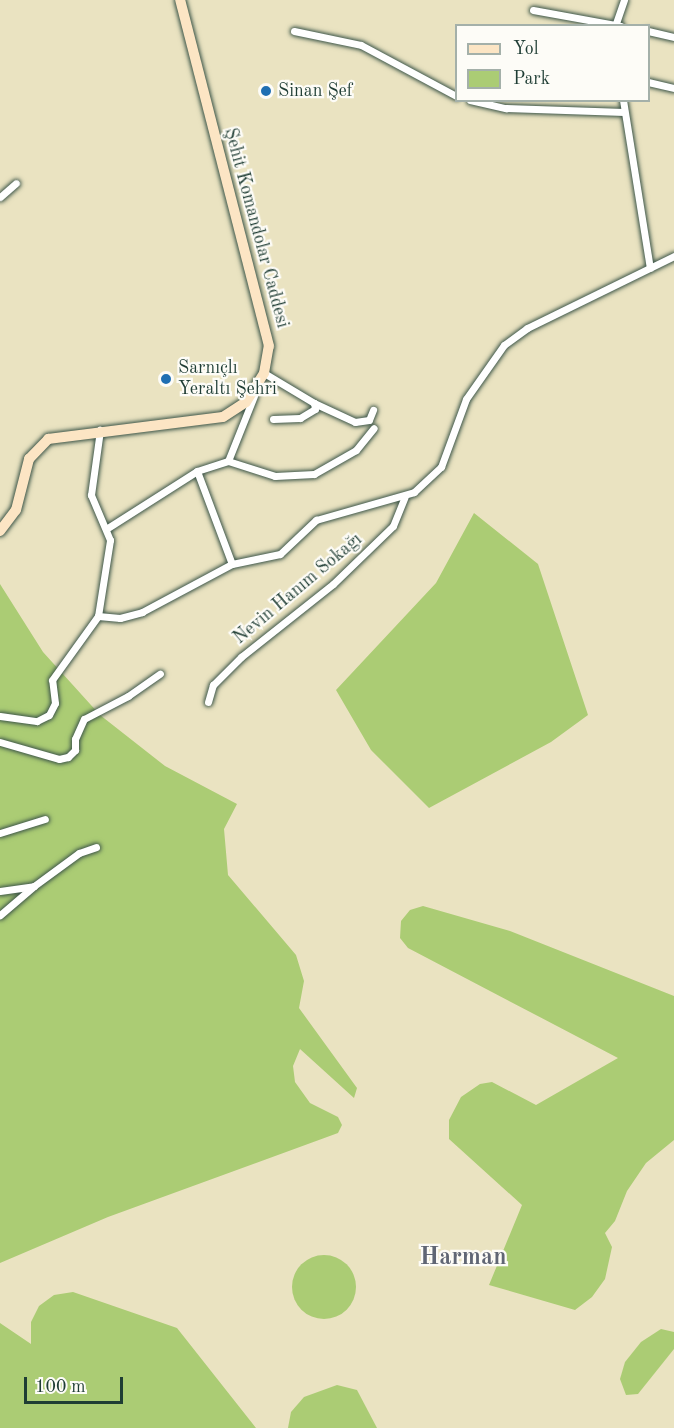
<!DOCTYPE html>
<html>
<head>
<meta charset="utf-8">
<style>
	body { margin:0 }
	#map { position:relative; width:674px; height:1428px; overflow:hidden; background:#eae3c1; font-family:"Old Standard TT",serif }
	div>[style] { position:absolute }
	.green>* { inset:0; background:#abcc74 }
	.round { border-radius:50% }
	.roads { filter:drop-shadow(0 0 2px #3d5649) drop-shadow(0 0 2px #3d5649) }
	.street>* { height:7px; margin:-3.5px; padding:0 3.5px; transform-origin:3.5px; border-radius:3.5px; background:#fff }
	.secondary>* { height:10px; margin:-5px; padding:0 5px; transform-origin:5px; border-radius:5px; background:#fce5c4 }
	.dots>* { width:16px; height:16px; translate:-50% -50%; box-sizing:border-box; border:3px solid #fdfcf7; border-radius:50% }
	span { translate:-50% -50%; white-space:nowrap; text-align:center; line-height:1.15; -webkit-text-stroke:4.5px #fdfcf7; paint-order:stroke }
	.poi-label { font-size:18px; color:#1f3d34 }
	.left { translate:0 -50%; text-align:left }
	.street-label { font-size:18px; color:#1f3d34 }
	.district-label { font-size:24px; color:#606674; font-weight:700 }
	.legend { position:absolute; left:455px; top:24px; width:195px; height:78px; box-sizing:border-box; background:#fdfcf7; border:2px solid #a4b0a9; margin:0; padding:8px 10px; list-style:none; font-size:18px; color:#1f3d34 }
	.legend li { display:flex; align-items:center; gap:12px; height:30px }
	.legend b { width:30px; border:2px solid #a4b0a9 }
	.scale { position:absolute; left:24px; top:1377px; width:99px; height:27px; box-sizing:border-box; border:3px solid #1f3d34; border-top:0; padding-left:8px; font-size:18px; line-height:21px; white-space:nowrap; color:#1f3d34; -webkit-text-stroke:4px #fdfcf7; paint-order:stroke }
</style>
</head>
<body>
<div id="map">
	<div class="green">
		<i style="clip-path:polygon(474px 513px,538px 564px,588px 715px,551px 742px,429px 808px,371px 750px,336px 690px,436px 583px)"></i>
		<i style="clip-path:polygon(0 584px,43px 652px,100px 715px,165px 766px,237px 804px,224px 829px,228px 875px,296px 955px,304px 981px,299px 1008px,357px 1088px,354px 1098px,300px 1049px,293px 1066px,295px 1082px,310px 1103px,338px 1117px,342px 1125px,338px 1133px,108px 1217px,0 1263px)"></i>
		<i style="clip-path:polygon(423px 906px,510px 931px,674px 996px,674px 1140px,646px 1163px,627px 1191px,615px 1221px,605px 1233px,612px 1247px,605px 1279px,592px 1297px,575px 1310px,489px 1285px,522px 1205px,449px 1139px,449px 1120px,461px 1097px,480px 1084px,492px 1082px,536px 1105px,618px 1058px,408px 948px,400px 938px,401px 921px,410px 910px)"></i>
		<i class="round" style="left:292px;top:1255px;width:64px;height:64px"></i>
		<i style="clip-path:polygon(73px 1292px,177px 1328px,256px 1428px,0 1428px,0 1323px,31px 1344px,31px 1322px,39px 1306px,54px 1295px)"></i>
		<i style="clip-path:polygon(661px 1329px,674px 1332px,674px 1349px,638px 1394px,626px 1395px,620px 1379px,625px 1362px,641px 1342px)"></i>
		<i style="clip-path:polygon(337px 1385px,357px 1390px,377px 1428px,288px 1428px,291px 1412px,304px 1397px)"></i>
	</div>
	<div class="roads">
		<div class="street">
			<i style="left:533px;top:10px;width:89px;rotate:10.3deg"></i>
			<i style="left:615px;top:26px;width:28px;rotate:-71deg"></i>
			<i style="left:294px;top:31px;width:68px;rotate:11.8deg"></i>
			<i style="left:361px;top:45px;width:108px;rotate:28.2deg"></i>
			<i style="left:648px;top:31px;width:27px;rotate:13deg"></i>
			<i style="left:648px;top:82px;width:27px;rotate:13deg"></i>
			<i style="left:470px;top:100px;width:37px;rotate:13deg"></i>
			<i style="left:506px;top:108px;width:118px;rotate:1.9deg"></i>
			<i style="left:623px;top:100px;width:170px;rotate:80.9deg"></i>
			<i style="left:0;top:197px;width:21px;rotate:-41deg"></i>
			<i style="left:264px;top:373px;width:58px;rotate:31deg"></i>
			<i style="left:314px;top:403px;width:45px;rotate:24.9deg"></i>
			<i style="left:355px;top:422px;width:14px;rotate:-8deg"></i>
			<i style="left:369px;top:420px;width:11px;rotate:-68deg"></i>
			<i style="left:273px;top:419px;width:27px;rotate:-2deg"></i>
			<i style="left:300px;top:418px;width:17px;rotate:-31deg"></i>
			<i style="left:315px;top:409px;width:6px;rotate:-99deg"></i>
			<i style="left:228px;top:461px;width:70px;rotate:-68.2deg"></i>
			<i style="left:197px;top:471px;width:99px;rotate:69.4deg"></i>
			<i style="left:106px;top:529px;width:108px;rotate:-32.5deg"></i>
			<i style="left:197px;top:471px;width:33px;rotate:-18deg"></i>
			<i style="left:228px;top:461px;width:49px;rotate:17.7deg"></i>
			<i style="left:275px;top:476px;width:39px;rotate:-3deg"></i>
			<i style="left:314px;top:474px;width:48px;rotate:-29.7deg"></i>
			<i style="left:356px;top:450px;width:28px;rotate:-51deg"></i>
			<i style="left:98px;top:616px;width:22px;rotate:5deg"></i>
			<i style="left:120px;top:618px;width:23px;rotate:-15deg"></i>
			<i style="left:142px;top:612px;width:102px;rotate:-28.1deg"></i>
			<i style="left:232px;top:564px;width:49px;rotate:-11.8deg"></i>
			<i style="left:280px;top:554px;width:50px;rotate:-43.4deg"></i>
			<i style="left:316px;top:520px;width:102px;rotate:-15.9deg"></i>
			<i style="left:414px;top:492px;width:37px;rotate:-43deg"></i>
			<i style="left:441px;top:467px;width:72px;rotate:-69.8deg"></i>
			<i style="left:466px;top:399px;width:66px;rotate:-54.9deg"></i>
			<i style="left:504px;top:345px;width:29px;rotate:-36deg"></i>
			<i style="left:527px;top:328px;width:164px;rotate:-26.1deg"></i>
			<i style="left:208px;top:702px;width:18px;rotate:-74deg"></i>
			<i style="left:213px;top:685px;width:40px;rotate:-45deg"></i>
			<i style="left:241px;top:657px;width:117px;rotate:-38.4deg"></i>
			<i style="left:333px;top:584px;width:83px;rotate:-44deg"></i>
			<i style="left:393px;top:526px;width:31px;rotate:-68deg"></i>
			<i style="left:0;top:716px;width:37px;rotate:8deg"></i>
			<i style="left:37px;top:721px;width:13px;rotate:-27deg"></i>
			<i style="left:49px;top:715px;width:13px;rotate:-63deg"></i>
			<i style="left:55px;top:703px;width:23px;rotate:-97deg"></i>
			<i style="left:52px;top:680px;width:79px;rotate:-54.3deg"></i>
			<i style="left:98px;top:616px;width:77px;rotate:-81deg"></i>
			<i style="left:110px;top:540px;width:49px;rotate:-112.9deg"></i>
			<i style="left:91px;top:495px;width:66px;rotate:-82.1deg"></i>
			<i style="left:0;top:742px;width:61px;rotate:16.1deg"></i>
			<i style="left:59px;top:759px;width:9px;rotate:-13deg"></i>
			<i style="left:68px;top:757px;width:10px;rotate:-45deg"></i>
			<i style="left:75px;top:750px;width:11px;rotate:-90deg"></i>
			<i style="left:75px;top:739px;width:22px;rotate:-66deg"></i>
			<i style="left:84px;top:719px;width:50px;rotate:-27.6deg"></i>
			<i style="left:128px;top:696px;width:39px;rotate:-35deg"></i>
			<i style="left:0;top:833px;width:47px;rotate:-17.3deg"></i>
			<i style="left:34px;top:886px;width:56px;rotate:-36.3deg"></i>
			<i style="left:79px;top:853px;width:18px;rotate:-19deg"></i>
			<i style="left:0;top:891px;width:34px;rotate:-8deg"></i>
			<i style="left:34px;top:886px;width:45px;rotate:139.5deg"></i>
		</div>
		<div class="secondary">
			<i style="left:0;top:531px;width:26px;rotate:-53deg"></i>
			<i style="left:16px;top:510px;width:53px;rotate:-75.7deg"></i>
			<i style="left:29px;top:459px;width:28px;rotate:-46deg"></i>
			<i style="left:48px;top:439px;width:176px;rotate:-7.2deg"></i>
			<i style="left:223px;top:417px;width:27px;rotate:-33deg"></i>
			<i style="left:246px;top:402px;width:34px;rotate:-58deg"></i>
			<i style="left:264px;top:373px;width:27px;rotate:-80deg"></i>
			<i style="left:269px;top:346px;width:357px;rotate:-104.4deg"></i>
		</div>
	</div>
	<div class="dots">
		<i style="left:266px;top:91px;background:#1f6fb2"></i>
		<i style="left:166px;top:379px;background:#1f6fb2"></i>
	</div>
	<div class="poi-label">
		<span class="left" style="left:278px;top:91px">Sinan Şef</span>
		<span class="left" style="left:178px;top:379px">Sarnıçlı<br>Yeraltı Şehri</span>
	</div>
	<div class="street-label">
		<span style="left:256px;top:228px;rotate:75deg">Şehit Komandolar Caddesi</span>
		<span style="left:298px;top:589px;rotate:-40deg">Nevin Hanım Sokağı</span>
	</div>
	<div class="district-label">
		<span style="left:463px;top:1259px">Harman</span>
	</div>
	<ul class="legend">
	<li><b style="height:8px;background:#fce5c4"></b>Yol</li>
	<li><b style="height:16px;background:#abcc74"></b>Park</li>
	</ul>
	<div class="scale">100 m</div>
</div>
</body>
</html>
